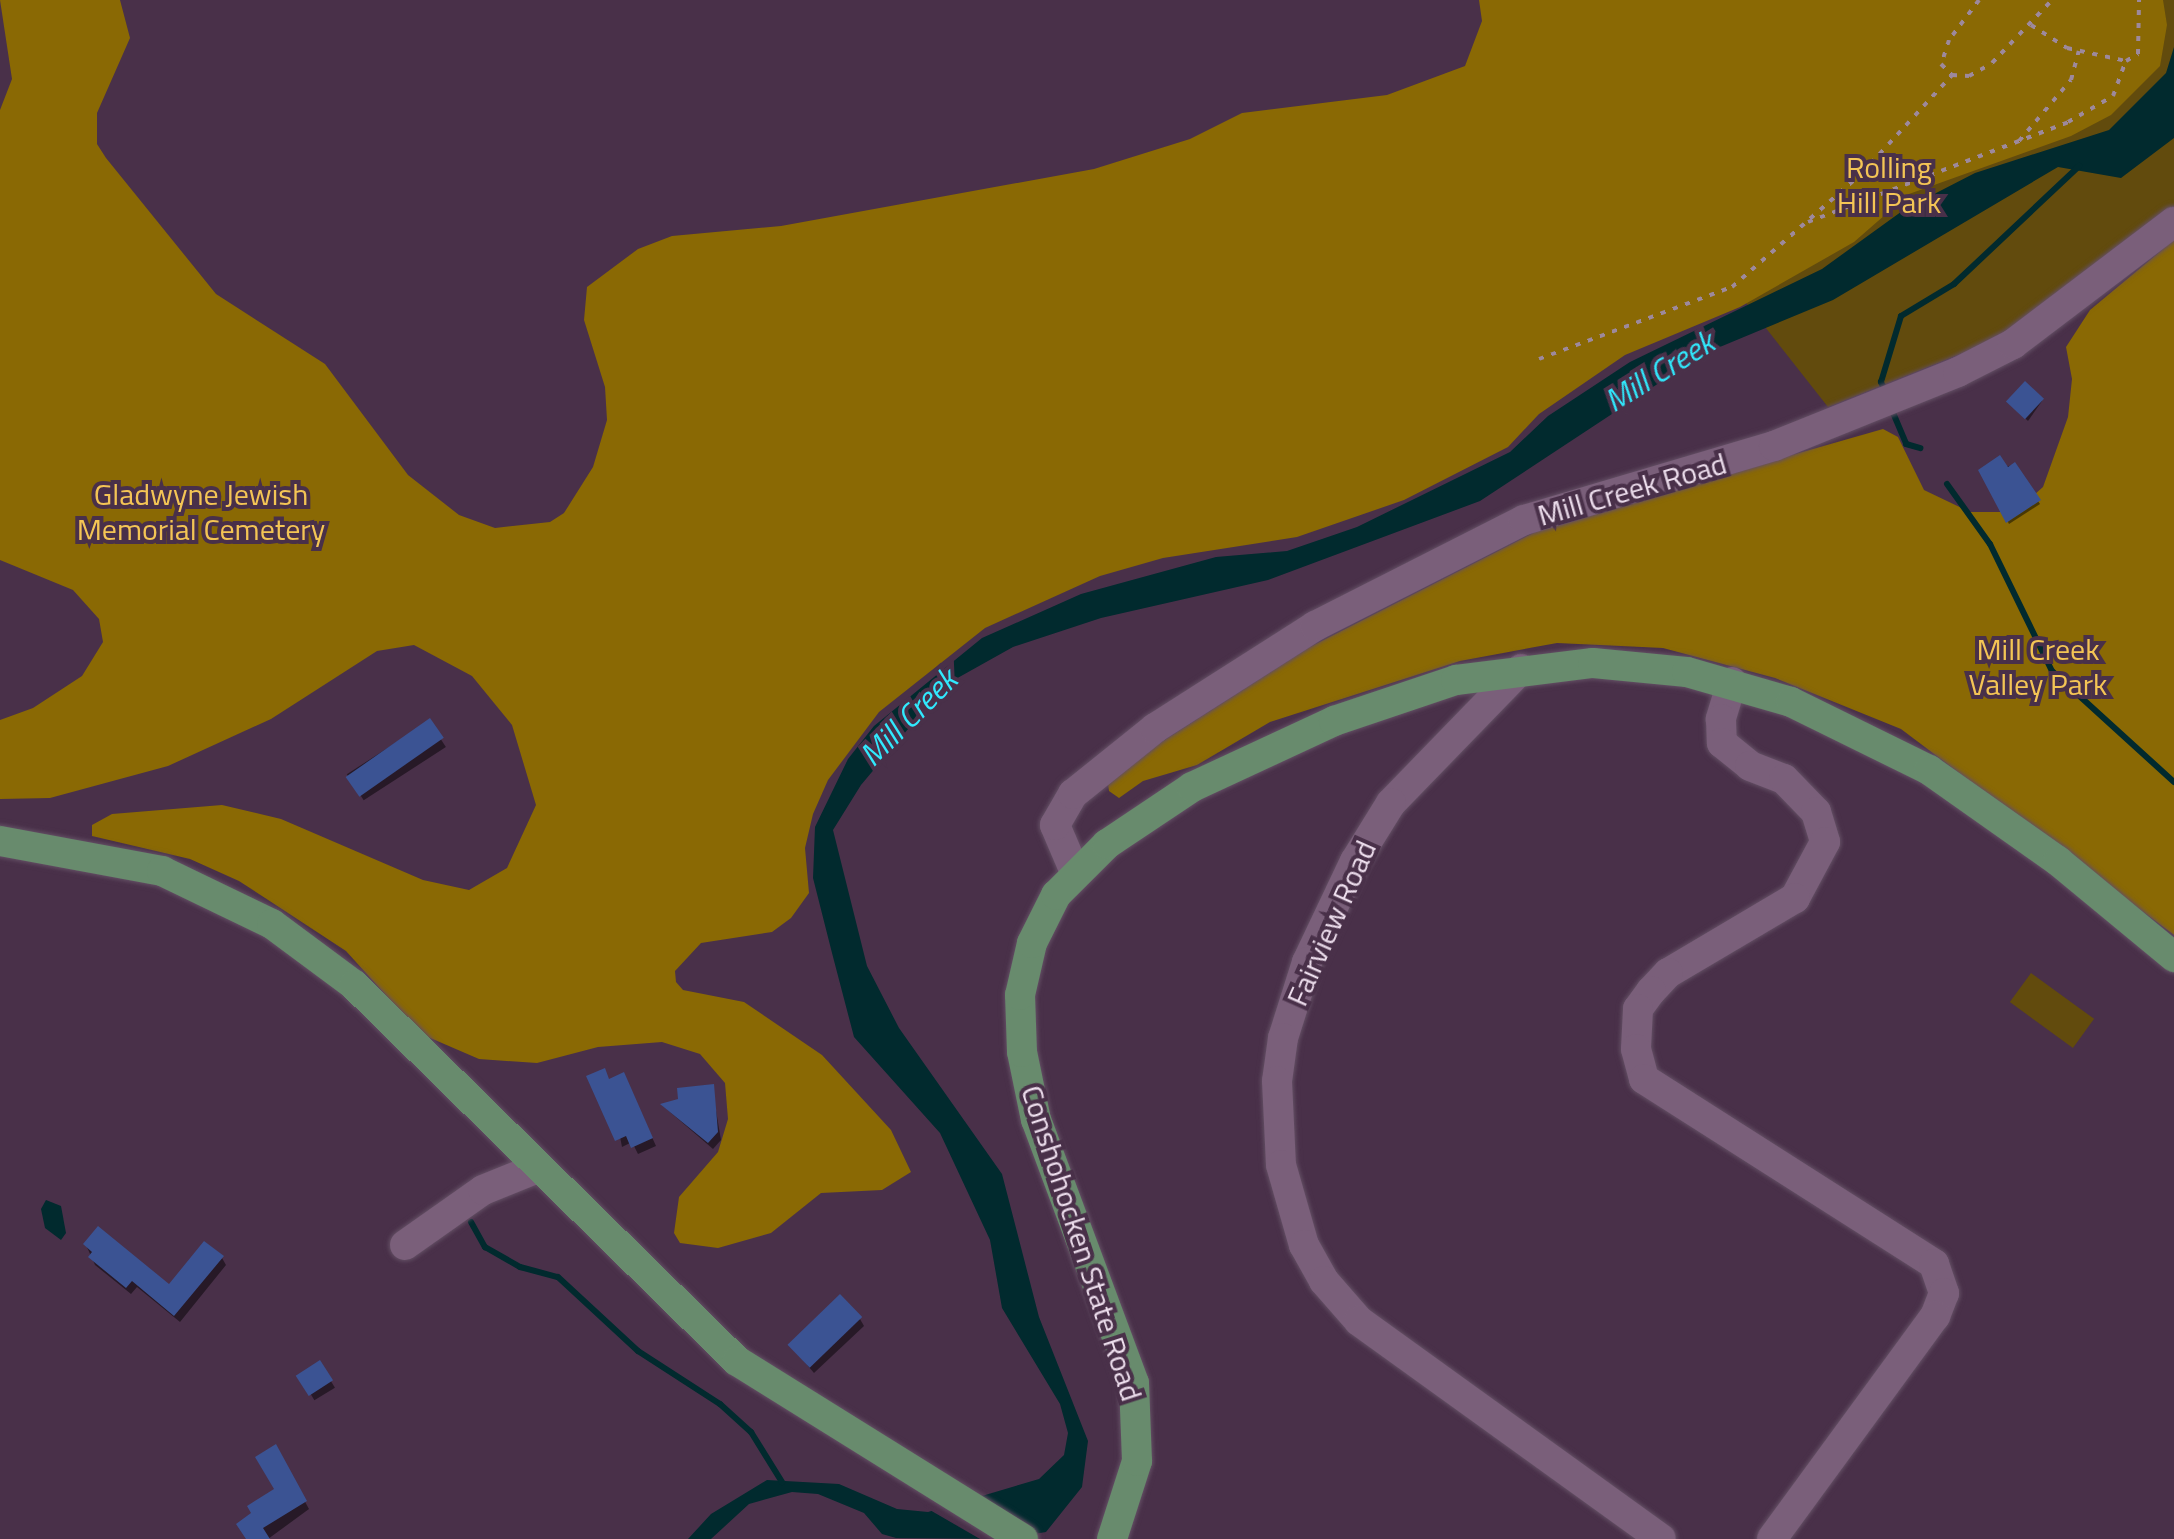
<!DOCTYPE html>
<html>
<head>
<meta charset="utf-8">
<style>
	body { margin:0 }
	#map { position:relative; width:2174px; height:1539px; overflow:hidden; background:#493049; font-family:"Titillium Web",sans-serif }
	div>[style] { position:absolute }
	.green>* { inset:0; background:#624b0d; transform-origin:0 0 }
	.forest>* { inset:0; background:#8a6904 }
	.water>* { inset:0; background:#012a2e }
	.pier>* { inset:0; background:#493049 }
	.shadow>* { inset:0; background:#0007; transform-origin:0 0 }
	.stream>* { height:6px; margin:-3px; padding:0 3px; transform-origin:3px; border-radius:3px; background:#012a2e }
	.building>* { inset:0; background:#3b5393; transform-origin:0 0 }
	.path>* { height:4px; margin-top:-2px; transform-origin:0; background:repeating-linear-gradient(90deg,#9d899d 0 5px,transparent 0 13px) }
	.roads { filter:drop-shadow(0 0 2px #634f64) drop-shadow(0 0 2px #634f64) }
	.minor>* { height:30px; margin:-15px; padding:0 15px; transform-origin:15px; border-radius:15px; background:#7a5f7a }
	.major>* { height:30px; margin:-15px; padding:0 15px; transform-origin:15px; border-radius:15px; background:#688b6d }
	span { translate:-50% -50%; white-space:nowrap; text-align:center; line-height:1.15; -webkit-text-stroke:8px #493049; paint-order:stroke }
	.park-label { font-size:30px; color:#f4c555 }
	.street-label { font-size:30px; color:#ecddec }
	.water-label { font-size:32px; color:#31e9fd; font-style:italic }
</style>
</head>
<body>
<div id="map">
	<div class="green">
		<i style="clip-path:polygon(1508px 0,2174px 0,2174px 206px,2005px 336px,1828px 407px)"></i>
		<i style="left:2031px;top:973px;width:78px;height:36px;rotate:36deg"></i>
	</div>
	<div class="forest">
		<i style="clip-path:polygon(0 0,120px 0,130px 38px,97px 113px,97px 144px,106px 158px,216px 294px,325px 364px,408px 475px,459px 515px,495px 528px,550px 522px,564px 513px,593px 467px,607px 420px,605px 387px,584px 320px,587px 287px,638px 249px,672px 236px,781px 226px,1094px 169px,1190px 139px,1242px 113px,1387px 95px,1465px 66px,1482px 21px,1479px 0,2163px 0,2167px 25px,2160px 66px,2111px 115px,2071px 136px,1909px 194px,1854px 242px,1740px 307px,1625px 355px,1539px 414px,1508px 447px,1404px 500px,1297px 537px,1163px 558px,1100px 576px,985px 628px,879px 712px,828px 780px,813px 814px,805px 848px,809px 893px,791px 918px,772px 932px,701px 943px,675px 971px,676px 982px,683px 990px,744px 1002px,822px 1055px,891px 1130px,911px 1172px,882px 1190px,821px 1193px,771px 1233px,718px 1248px,680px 1243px,674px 1233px,679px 1197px,718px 1152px,728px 1119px,725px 1083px,700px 1054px,662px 1042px,598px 1047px,537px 1063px,479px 1059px,421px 1034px,346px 951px,239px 881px,190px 859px,92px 836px,92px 825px,112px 814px,222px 805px,281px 819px,423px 880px,469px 890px,507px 868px,536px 805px,512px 725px,472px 676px,414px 645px,377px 651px,271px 719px,168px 766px,50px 798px,0 799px,0 720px,33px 708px,82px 676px,103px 642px,99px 619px,73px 590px,0 560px,0 110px,12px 79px)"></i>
		<i style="clip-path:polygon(2174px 240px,2174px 935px,1901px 729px,1775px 678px,1663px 648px,1557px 643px,1460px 661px,1270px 722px,1197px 765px,1143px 781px,1119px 798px,1109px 791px,1107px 777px,1310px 647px,1553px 523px,1883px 429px,1898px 437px,1924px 490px,1970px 512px,2001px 512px,2024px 504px,2043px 487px,2068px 417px,2072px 379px,2066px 347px,2090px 310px)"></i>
	</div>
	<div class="water">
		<i style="clip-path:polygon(2174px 47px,2174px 138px,2121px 178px,2058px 167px,1833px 300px,1703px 354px,1480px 501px,1268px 580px,1101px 618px,1013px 647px,945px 685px,861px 785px,833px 830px,867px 966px,899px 1028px,1002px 1174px,1039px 1317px,1088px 1441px,1082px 1487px,1046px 1532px,1005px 1539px,896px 1538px,882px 1534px,864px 1513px,818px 1494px,792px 1492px,749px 1504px,711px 1539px,688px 1539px,711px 1514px,767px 1480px,839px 1484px,897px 1509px,928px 1512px,1039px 1479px,1064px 1455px,1068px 1433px,1060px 1404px,1002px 1308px,990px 1240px,940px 1133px,854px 1037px,832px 953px,813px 878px,815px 827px,848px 759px,874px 726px,982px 638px,1081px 594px,1216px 557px,1287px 551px,1357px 527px,1510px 452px,1548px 416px,1630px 362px,1822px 269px,1905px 209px,1975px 173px,2109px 130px,2166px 73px)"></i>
		<i style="clip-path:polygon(46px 1200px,61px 1206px,66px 1233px,61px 1240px,45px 1228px,41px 1209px)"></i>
	</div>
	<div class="pier">
		<i style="clip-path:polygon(972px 1493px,1030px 1525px,1014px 1539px,980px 1539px,923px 1506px)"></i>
	</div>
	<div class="shadow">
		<i style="clip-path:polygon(2042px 401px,2028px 421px,2011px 405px)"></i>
		<i style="clip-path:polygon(2014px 465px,2040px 504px,2009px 524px,1981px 471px)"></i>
		<i style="left:429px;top:721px;width:31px;height:98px;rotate:57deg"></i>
		<i style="clip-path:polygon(609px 1081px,627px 1082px,656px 1146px,638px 1154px,632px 1142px,622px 1147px)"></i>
		<i style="clip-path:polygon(712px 1087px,721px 1140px,713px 1149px,663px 1106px)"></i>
		<i style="clip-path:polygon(86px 1245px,169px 1287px,222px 1258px,226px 1265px,180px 1322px,137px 1287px,131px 1294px,95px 1265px)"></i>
		<i style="clip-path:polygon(860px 1319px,864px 1326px,814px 1373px,790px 1345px)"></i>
		<i style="left:320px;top:1363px;width:29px;height:24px;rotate:59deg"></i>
		<i style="clip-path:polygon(275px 1447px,309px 1509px,268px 1539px,248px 1539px,278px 1490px)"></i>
	</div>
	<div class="stream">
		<i style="left:1885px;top:391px;width:10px;rotate:-114deg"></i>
		<i style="left:1881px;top:382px;width:69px;rotate:-73.1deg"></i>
		<i style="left:1901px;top:316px;width:62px;rotate:-31.1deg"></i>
		<i style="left:1954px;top:284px;width:172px;rotate:-43.3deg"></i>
		<i style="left:1891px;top:408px;width:39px;rotate:67deg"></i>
		<i style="left:1906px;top:444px;width:15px;rotate:16deg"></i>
		<i style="left:1947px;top:484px;width:74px;rotate:54.4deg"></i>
		<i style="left:1990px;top:544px;width:141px;rotate:64deg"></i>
		<i style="left:2052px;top:671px;width:165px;rotate:42.3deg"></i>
		<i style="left:471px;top:1222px;width:29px;rotate:61deg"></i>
		<i style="left:485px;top:1247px;width:40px;rotate:29.7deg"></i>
		<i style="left:520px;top:1267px;width:39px;rotate:15deg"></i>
		<i style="left:558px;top:1277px;width:109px;rotate:42.8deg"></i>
		<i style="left:638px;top:1351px;width:98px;rotate:32.9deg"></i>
		<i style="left:720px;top:1404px;width:42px;rotate:42.1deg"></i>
		<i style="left:751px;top:1432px;width:59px;rotate:58.2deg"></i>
	</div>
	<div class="building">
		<i style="left:2025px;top:381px;width:26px;height:28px;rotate:43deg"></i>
		<i style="clip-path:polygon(2000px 455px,2008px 467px,2015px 462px,2041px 500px,2006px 523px,1978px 470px)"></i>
		<i style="left:430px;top:718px;width:24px;height:103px;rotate:55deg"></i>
		<i style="clip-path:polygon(605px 1068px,609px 1079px,624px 1072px,653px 1138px,631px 1148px,626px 1136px,615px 1141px,586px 1076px)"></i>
		<i style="clip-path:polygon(714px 1084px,718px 1132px,708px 1143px,660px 1104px,678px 1099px,677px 1088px)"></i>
		<i style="clip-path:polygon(98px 1226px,169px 1284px,204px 1241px,224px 1256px,174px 1316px,132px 1281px,126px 1288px,88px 1257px,92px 1252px,83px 1244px)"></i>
		<i style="left:840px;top:1294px;width:32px;height:73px;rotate:46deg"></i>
		<i style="left:320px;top:1360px;width:24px;height:29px;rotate:57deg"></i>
		<i style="clip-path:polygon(276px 1444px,307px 1501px,263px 1528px,270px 1539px,246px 1539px,236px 1524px,251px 1513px,247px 1506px,274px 1489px,255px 1457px)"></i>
	</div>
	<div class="path">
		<i style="left:1979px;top:0;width:50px;rotate:126.9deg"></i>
		<i style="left:1949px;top:40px;width:25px;rotate:108deg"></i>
		<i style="left:1941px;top:64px;width:16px;rotate:45deg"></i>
		<i style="left:1952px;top:75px;width:17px;rotate:3deg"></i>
		<i style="left:1969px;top:76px;width:26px;rotate:-29deg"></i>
		<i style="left:1992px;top:63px;width:87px;rotate:-46.4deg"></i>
		<i style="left:2031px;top:25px;width:43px;rotate:32.6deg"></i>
		<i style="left:2067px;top:48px;width:60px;rotate:12.4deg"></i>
		<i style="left:2126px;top:61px;width:14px;rotate:-30deg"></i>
		<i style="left:2138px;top:54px;width:54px;rotate:-88.9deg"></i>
		<i style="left:2019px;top:141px;width:80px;rotate:-49.6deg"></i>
		<i style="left:2071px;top:80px;width:30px;rotate:-75deg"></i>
		<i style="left:1808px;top:222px;width:279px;rotate:-21deg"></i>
		<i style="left:2068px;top:122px;width:52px;rotate:-30deg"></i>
		<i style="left:2113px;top:96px;width:37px;rotate:-70deg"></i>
		<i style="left:1539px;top:359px;width:206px;rotate:-20.5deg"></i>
		<i style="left:1732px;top:287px;width:173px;rotate:-41.2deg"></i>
		<i style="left:1862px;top:173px;width:133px;rotate:-47.4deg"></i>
	</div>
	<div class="roads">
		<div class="minor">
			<i style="left:1521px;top:669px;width:187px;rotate:134.1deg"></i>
			<i style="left:1391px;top:803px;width:68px;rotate:121.8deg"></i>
			<i style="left:1355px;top:861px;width:112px;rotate:115.4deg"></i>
			<i style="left:1307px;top:962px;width:80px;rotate:107.5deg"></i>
			<i style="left:1283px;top:1038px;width:43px;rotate:97.9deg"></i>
			<i style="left:1277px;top:1081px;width:84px;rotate:87.3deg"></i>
			<i style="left:1281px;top:1165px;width:83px;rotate:74deg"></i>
			<i style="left:1304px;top:1245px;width:41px;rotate:60.9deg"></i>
			<i style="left:1324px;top:1281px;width:53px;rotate:48.8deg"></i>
			<i style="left:1359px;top:1321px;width:372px;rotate:35.8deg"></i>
			<i style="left:1732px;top:682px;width:39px;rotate:107deg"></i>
			<i style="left:1721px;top:719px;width:24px;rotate:88deg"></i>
			<i style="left:1722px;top:743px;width:36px;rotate:39deg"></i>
			<i style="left:1750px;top:766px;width:36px;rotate:21deg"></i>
			<i style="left:1784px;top:779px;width:46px;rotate:45.9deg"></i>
			<i style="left:1816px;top:812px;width:31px;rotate:73deg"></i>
			<i style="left:1825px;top:842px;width:64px;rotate:118.2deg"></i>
			<i style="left:1795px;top:898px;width:147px;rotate:149.4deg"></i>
			<i style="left:1668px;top:973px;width:25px;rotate:133deg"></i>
			<i style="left:1651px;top:991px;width:22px;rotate:126deg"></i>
			<i style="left:1638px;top:1009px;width:40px;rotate:92.9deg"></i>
			<i style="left:1636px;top:1049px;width:31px;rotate:75deg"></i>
			<i style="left:1644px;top:1079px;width:344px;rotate:32.5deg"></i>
			<i style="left:1934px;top:1264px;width:31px;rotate:71deg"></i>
			<i style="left:1944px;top:1293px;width:25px;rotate:111deg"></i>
			<i style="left:1935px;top:1316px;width:276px;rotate:126.2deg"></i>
			<i style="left:1075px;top:872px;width:51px;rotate:-113.1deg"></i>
			<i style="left:1055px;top:825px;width:36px;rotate:-60deg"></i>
			<i style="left:1073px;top:794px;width:105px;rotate:-38.8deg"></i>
			<i style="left:1155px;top:728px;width:190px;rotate:-32.5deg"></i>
			<i style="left:1315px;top:626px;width:234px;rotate:-26.9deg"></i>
			<i style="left:1524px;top:520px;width:261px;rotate:-16.5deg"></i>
			<i style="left:1774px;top:446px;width:198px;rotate:-21.9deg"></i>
			<i style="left:1958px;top:372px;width:62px;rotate:-27deg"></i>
			<i style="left:2013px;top:344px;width:202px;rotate:-37.2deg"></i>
			<i style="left:405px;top:1245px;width:95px;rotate:-35.2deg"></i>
			<i style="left:483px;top:1190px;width:56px;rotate:-22deg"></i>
		</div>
		<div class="major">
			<i style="left:0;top:841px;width:165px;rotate:10.5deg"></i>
			<i style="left:162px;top:871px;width:122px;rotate:25.7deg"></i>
			<i style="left:272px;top:924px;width:102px;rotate:36.6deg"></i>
			<i style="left:354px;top:985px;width:537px;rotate:44.47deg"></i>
			<i style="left:737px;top:1361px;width:337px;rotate:31.9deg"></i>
			<i style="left:1112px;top:1539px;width:82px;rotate:-72.2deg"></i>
			<i style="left:1137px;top:1461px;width:78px;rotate:-92.2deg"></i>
			<i style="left:1134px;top:1383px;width:281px;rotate:-110.4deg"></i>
			<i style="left:1036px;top:1120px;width:69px;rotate:-101.6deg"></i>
			<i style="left:1022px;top:1052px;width:57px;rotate:-92deg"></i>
			<i style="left:1020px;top:995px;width:53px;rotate:-77deg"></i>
			<i style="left:1032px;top:943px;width:54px;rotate:-63.4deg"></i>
			<i style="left:1056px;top:895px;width:72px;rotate:-45deg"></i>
			<i style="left:1107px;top:844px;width:102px;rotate:-33.8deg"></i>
			<i style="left:1192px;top:787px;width:157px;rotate:-24.9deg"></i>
			<i style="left:1334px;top:721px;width:129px;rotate:-18.6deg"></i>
			<i style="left:1456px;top:680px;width:138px;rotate:-7.1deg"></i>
			<i style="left:1593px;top:663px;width:94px;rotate:5.5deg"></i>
			<i style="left:1687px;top:672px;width:108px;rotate:16.1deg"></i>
			<i style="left:1791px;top:702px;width:154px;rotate:26.2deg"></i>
			<i style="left:1929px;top:770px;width:158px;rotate:35.2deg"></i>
			<i style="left:2058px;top:861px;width:151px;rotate:39.6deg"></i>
		</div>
	</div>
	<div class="park-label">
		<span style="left:1889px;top:184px">Rolling<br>Hill Park</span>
		<span style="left:201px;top:511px">Gladwyne Jewish<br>Memorial Cemetery</span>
		<span style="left:2038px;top:666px">Mill Creek<br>Valley Park</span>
	</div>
	<div class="street-label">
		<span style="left:1632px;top:489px;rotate:-16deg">Mill Creek Road</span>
		<span style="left:1331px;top:923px;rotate:-66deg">Fairview Road</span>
		<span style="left:1082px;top:1243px;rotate:72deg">Conshohocken State Road</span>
	</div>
	<div class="water-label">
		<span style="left:1659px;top:371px;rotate:-32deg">Mill Creek</span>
		<span style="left:908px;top:717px;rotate:-45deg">Mill Creek</span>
	</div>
</div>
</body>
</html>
